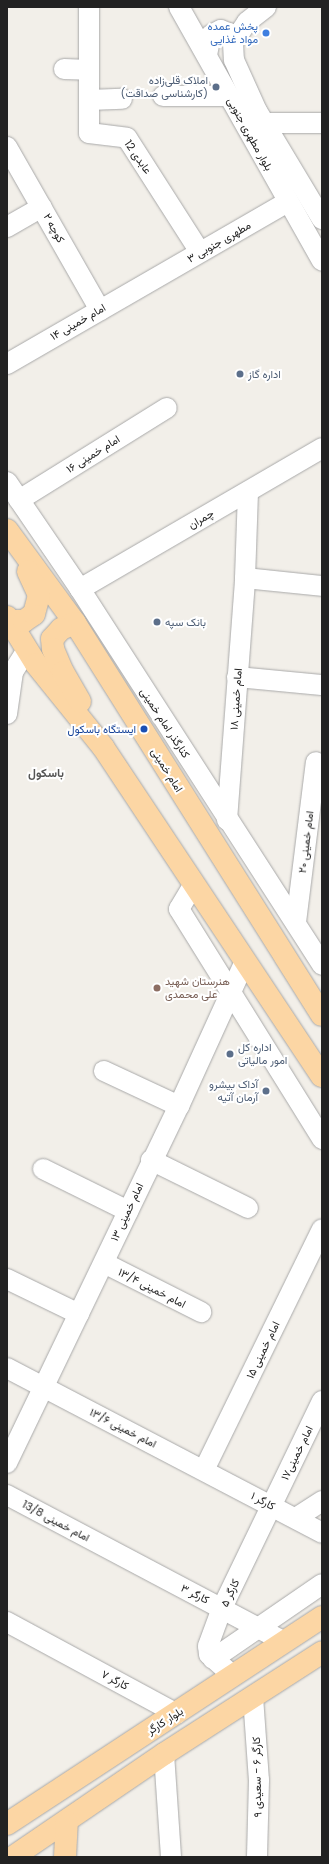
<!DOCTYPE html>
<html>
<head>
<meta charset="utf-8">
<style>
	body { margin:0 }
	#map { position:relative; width:329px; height:1864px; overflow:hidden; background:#f2efe9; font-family:Poppins,Vazirmatn,sans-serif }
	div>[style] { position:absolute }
	.roads { filter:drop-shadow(0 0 1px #a9a9a9) drop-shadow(0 0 1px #a9a9a9) }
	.minor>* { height:20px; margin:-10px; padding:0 10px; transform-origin:10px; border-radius:10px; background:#fff }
	.major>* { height:22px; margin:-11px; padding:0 11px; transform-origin:11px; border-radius:11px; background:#fcd6a4 }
	.dots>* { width:11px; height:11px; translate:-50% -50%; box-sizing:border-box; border:2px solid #fff; border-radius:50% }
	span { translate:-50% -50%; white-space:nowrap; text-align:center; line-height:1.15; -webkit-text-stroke:4px #fff; paint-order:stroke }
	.shop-label { font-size:11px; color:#366cbe }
	.right { translate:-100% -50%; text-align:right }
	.service-label { font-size:11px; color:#4e5e75 }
	.left { translate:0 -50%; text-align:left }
	.street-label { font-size:11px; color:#222 }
	.transit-label { font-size:11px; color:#164399 }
	.education-label { font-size:11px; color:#785e54 }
	.neighbourhood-label { font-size:12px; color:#555; font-weight:700 }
	.frame { position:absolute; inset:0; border:8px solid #222; pointer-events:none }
</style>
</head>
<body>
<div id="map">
	<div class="roads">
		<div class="minor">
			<i style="left:89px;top:7px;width:126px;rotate:90deg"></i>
			<i style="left:89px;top:133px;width:38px;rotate:7deg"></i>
			<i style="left:127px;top:138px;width:135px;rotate:57.4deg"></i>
			<i style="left:179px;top:7px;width:291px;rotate:60.6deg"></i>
			<i style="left:266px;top:7px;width:24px;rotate:142deg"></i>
			<i style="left:247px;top:22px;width:25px;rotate:124deg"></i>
			<i style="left:233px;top:43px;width:17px;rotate:87deg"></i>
			<i style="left:234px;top:60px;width:56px;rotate:65.7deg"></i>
			<i style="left:257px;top:111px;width:126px;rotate:59deg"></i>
			<i style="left:207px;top:55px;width:20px;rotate:-79deg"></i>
			<i style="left:211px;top:35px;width:11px;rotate:-27deg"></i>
			<i style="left:221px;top:30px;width:9px;rotate:21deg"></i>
			<i style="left:229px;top:33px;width:11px;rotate:68deg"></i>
			<i style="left:64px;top:69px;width:25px;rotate:2deg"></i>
			<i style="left:163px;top:96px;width:66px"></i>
			<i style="left:89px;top:100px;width:33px;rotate:-2deg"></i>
			<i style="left:265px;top:123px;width:57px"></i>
			<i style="left:7px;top:147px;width:188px;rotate:60.3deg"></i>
			<i style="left:7px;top:227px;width:40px;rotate:-29.7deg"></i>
			<i style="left:7px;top:364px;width:324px;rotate:-30deg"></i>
			<i style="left:7px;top:482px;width:130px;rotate:55.7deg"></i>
			<i style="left:80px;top:589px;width:447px;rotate:57.2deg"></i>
			<i style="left:19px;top:500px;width:174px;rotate:-31.9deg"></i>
			<i style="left:245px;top:578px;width:77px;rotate:5.9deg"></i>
			<i style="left:80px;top:589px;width:280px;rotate:-30.2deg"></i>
			<i style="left:237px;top:677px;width:85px;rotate:5.4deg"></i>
			<i style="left:7px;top:714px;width:42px;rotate:-81.9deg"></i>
			<i style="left:13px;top:672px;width:26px;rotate:-58deg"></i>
			<i style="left:227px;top:820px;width:243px;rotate:-85.7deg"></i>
			<i style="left:245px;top:578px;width:86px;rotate:-88deg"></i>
			<i style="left:194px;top:884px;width:29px;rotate:121deg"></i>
			<i style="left:179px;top:909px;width:271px;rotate:58.1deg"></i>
			<i style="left:296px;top:922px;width:161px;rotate:-82.9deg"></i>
			<i style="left:104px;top:1071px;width:83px;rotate:25deg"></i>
			<i style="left:151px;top:1160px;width:108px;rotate:26.3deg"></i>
			<i style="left:43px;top:1169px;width:95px;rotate:26.3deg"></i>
			<i style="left:104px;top:1263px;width:109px;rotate:26.8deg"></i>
			<i style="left:7px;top:1279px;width:80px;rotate:25.9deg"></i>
			<i style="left:7px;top:1368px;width:356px;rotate:27.6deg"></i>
			<i style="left:7px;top:1463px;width:396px;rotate:-64.3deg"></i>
			<i style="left:179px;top:1106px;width:159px;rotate:-65.5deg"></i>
			<i style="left:204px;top:1470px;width:268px;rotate:-63.9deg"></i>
			<i style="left:7px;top:1495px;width:314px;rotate:27.9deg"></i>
			<i style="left:296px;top:1518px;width:31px;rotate:-33deg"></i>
			<i style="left:7px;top:1622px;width:193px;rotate:28.4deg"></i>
			<i style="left:213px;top:1659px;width:132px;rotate:-34.5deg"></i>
			<i style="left:232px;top:1675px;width:31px;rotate:-138deg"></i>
			<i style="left:209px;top:1654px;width:8px;rotate:-97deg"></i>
			<i style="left:208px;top:1646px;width:40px;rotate:-69.8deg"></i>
			<i style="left:222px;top:1608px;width:230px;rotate:-64.2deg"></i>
			<i style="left:253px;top:1697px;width:83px;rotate:85.9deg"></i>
			<i style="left:259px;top:1780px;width:77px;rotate:91.5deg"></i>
			<i style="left:164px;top:1754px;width:103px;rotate:86.1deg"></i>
		</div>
		<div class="major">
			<i style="left:7px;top:530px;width:115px;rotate:53.8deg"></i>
			<i style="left:75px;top:623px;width:463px;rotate:57.8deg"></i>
			<i style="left:7px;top:617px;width:55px;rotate:58.3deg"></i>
			<i style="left:36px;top:664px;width:107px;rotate:51.1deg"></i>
			<i style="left:103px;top:747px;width:395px;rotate:56.4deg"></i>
			<i style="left:9px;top:621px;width:15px"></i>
			<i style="left:24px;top:621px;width:12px;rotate:-35deg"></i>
			<i style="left:34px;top:614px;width:20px;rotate:-75deg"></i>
			<i style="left:39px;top:595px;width:26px;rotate:-115deg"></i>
			<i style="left:75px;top:623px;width:15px;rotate:157deg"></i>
			<i style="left:61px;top:629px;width:13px;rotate:132deg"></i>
			<i style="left:52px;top:639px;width:10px;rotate:84deg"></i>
			<i style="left:53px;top:649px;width:25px;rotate:67deg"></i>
			<i style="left:63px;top:672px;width:34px;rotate:60deg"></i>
			<i style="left:7px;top:1824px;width:377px;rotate:-33.3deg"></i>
			<i style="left:13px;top:1857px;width:183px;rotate:-34.3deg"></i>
			<i style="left:164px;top:1754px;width:188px;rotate:-32.8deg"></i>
			<i style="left:65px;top:1857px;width:35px;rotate:-87deg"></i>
		</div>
	</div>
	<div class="dots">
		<i style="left:266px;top:33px;background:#3f7fe0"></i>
		<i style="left:216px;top:87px;background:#5c6f8a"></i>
		<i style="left:240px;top:374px;background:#5c6f8a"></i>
		<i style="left:157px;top:622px;background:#5c6f8a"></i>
		<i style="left:144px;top:729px;background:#1a4fb4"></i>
		<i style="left:157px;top:988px;background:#8d6e63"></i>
		<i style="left:230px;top:1054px;background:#5c6f8a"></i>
		<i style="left:266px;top:1091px;background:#5c6f8a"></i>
	</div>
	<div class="shop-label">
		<span class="right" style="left:258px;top:33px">پخش عمده<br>مواد غذایی</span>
	</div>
	<div class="service-label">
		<span class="right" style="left:208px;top:87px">املاک قلی‌زاده<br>(کارشناسی صداقت)</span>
		<span class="left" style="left:248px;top:374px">اداره گاز</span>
		<span class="left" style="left:165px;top:622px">بانک سپه</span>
		<span class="left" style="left:238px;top:1054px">اداره کل<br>امور مالیاتی</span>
		<span class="right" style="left:258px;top:1091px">آداک پیشرو<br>آرمان آتیه</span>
	</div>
	<div class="street-label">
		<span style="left:250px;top:134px;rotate:61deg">بلوار مطهری جنوبی</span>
		<span style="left:138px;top:157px;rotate:55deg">عابدی 12</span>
		<span style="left:54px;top:228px;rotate:61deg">کوچه ۲</span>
		<span style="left:219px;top:242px;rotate:-30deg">مطهری جنوبی ۳</span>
		<span style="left:78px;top:322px;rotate:-30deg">امام خمینی ۱۴</span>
		<span style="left:93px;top:454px;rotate:-32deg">امام خمینی ۱۶</span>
		<span style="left:201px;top:519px;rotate:-30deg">چمران</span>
		<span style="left:236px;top:699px;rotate:-86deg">امام خمینی ۱۸</span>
		<span style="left:165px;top:723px;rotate:57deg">کنارگذر امام خمینی</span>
		<span style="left:167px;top:770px;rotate:58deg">امام خمینی</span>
		<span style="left:306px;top:842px;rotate:-83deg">امام خمینی ۲۰</span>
		<span style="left:127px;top:1212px;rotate:-65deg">امام خمینی ۱۳</span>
		<span style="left:152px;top:1288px;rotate:27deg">امام خمینی ۱۳/۴</span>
		<span style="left:263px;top:1350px;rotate:-64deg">امام خمینی ۱۵</span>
		<span style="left:123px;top:1428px;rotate:27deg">امام خمینی ۱۳/۶</span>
		<span style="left:297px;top:1453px;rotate:-64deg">امام خمینی۱۷</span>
		<span style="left:263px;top:1501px;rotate:28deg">کارگر ۱</span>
		<span style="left:56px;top:1521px;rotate:28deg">امام خمینی 13/8</span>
		<span style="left:230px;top:1593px;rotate:-65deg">کارگر ۵</span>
		<span style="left:195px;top:1594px;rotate:27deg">کارگر ۳</span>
		<span style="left:115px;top:1680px;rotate:28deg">کارگر ۷</span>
		<span style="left:165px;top:1721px;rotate:-33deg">بلوار کارگر</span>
		<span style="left:257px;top:1777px;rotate:-91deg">کارگر ۶ - سعیدی ۹</span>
	</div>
	<div class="transit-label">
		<span class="right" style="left:136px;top:729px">ایستگاه باسکول</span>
	</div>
	<div class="education-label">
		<span class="left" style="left:165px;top:988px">هنرستان شهید<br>علی محمدی</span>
	</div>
	<div class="neighbourhood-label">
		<span style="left:46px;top:773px">باسکول</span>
	</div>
	<div class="frame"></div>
</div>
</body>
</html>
